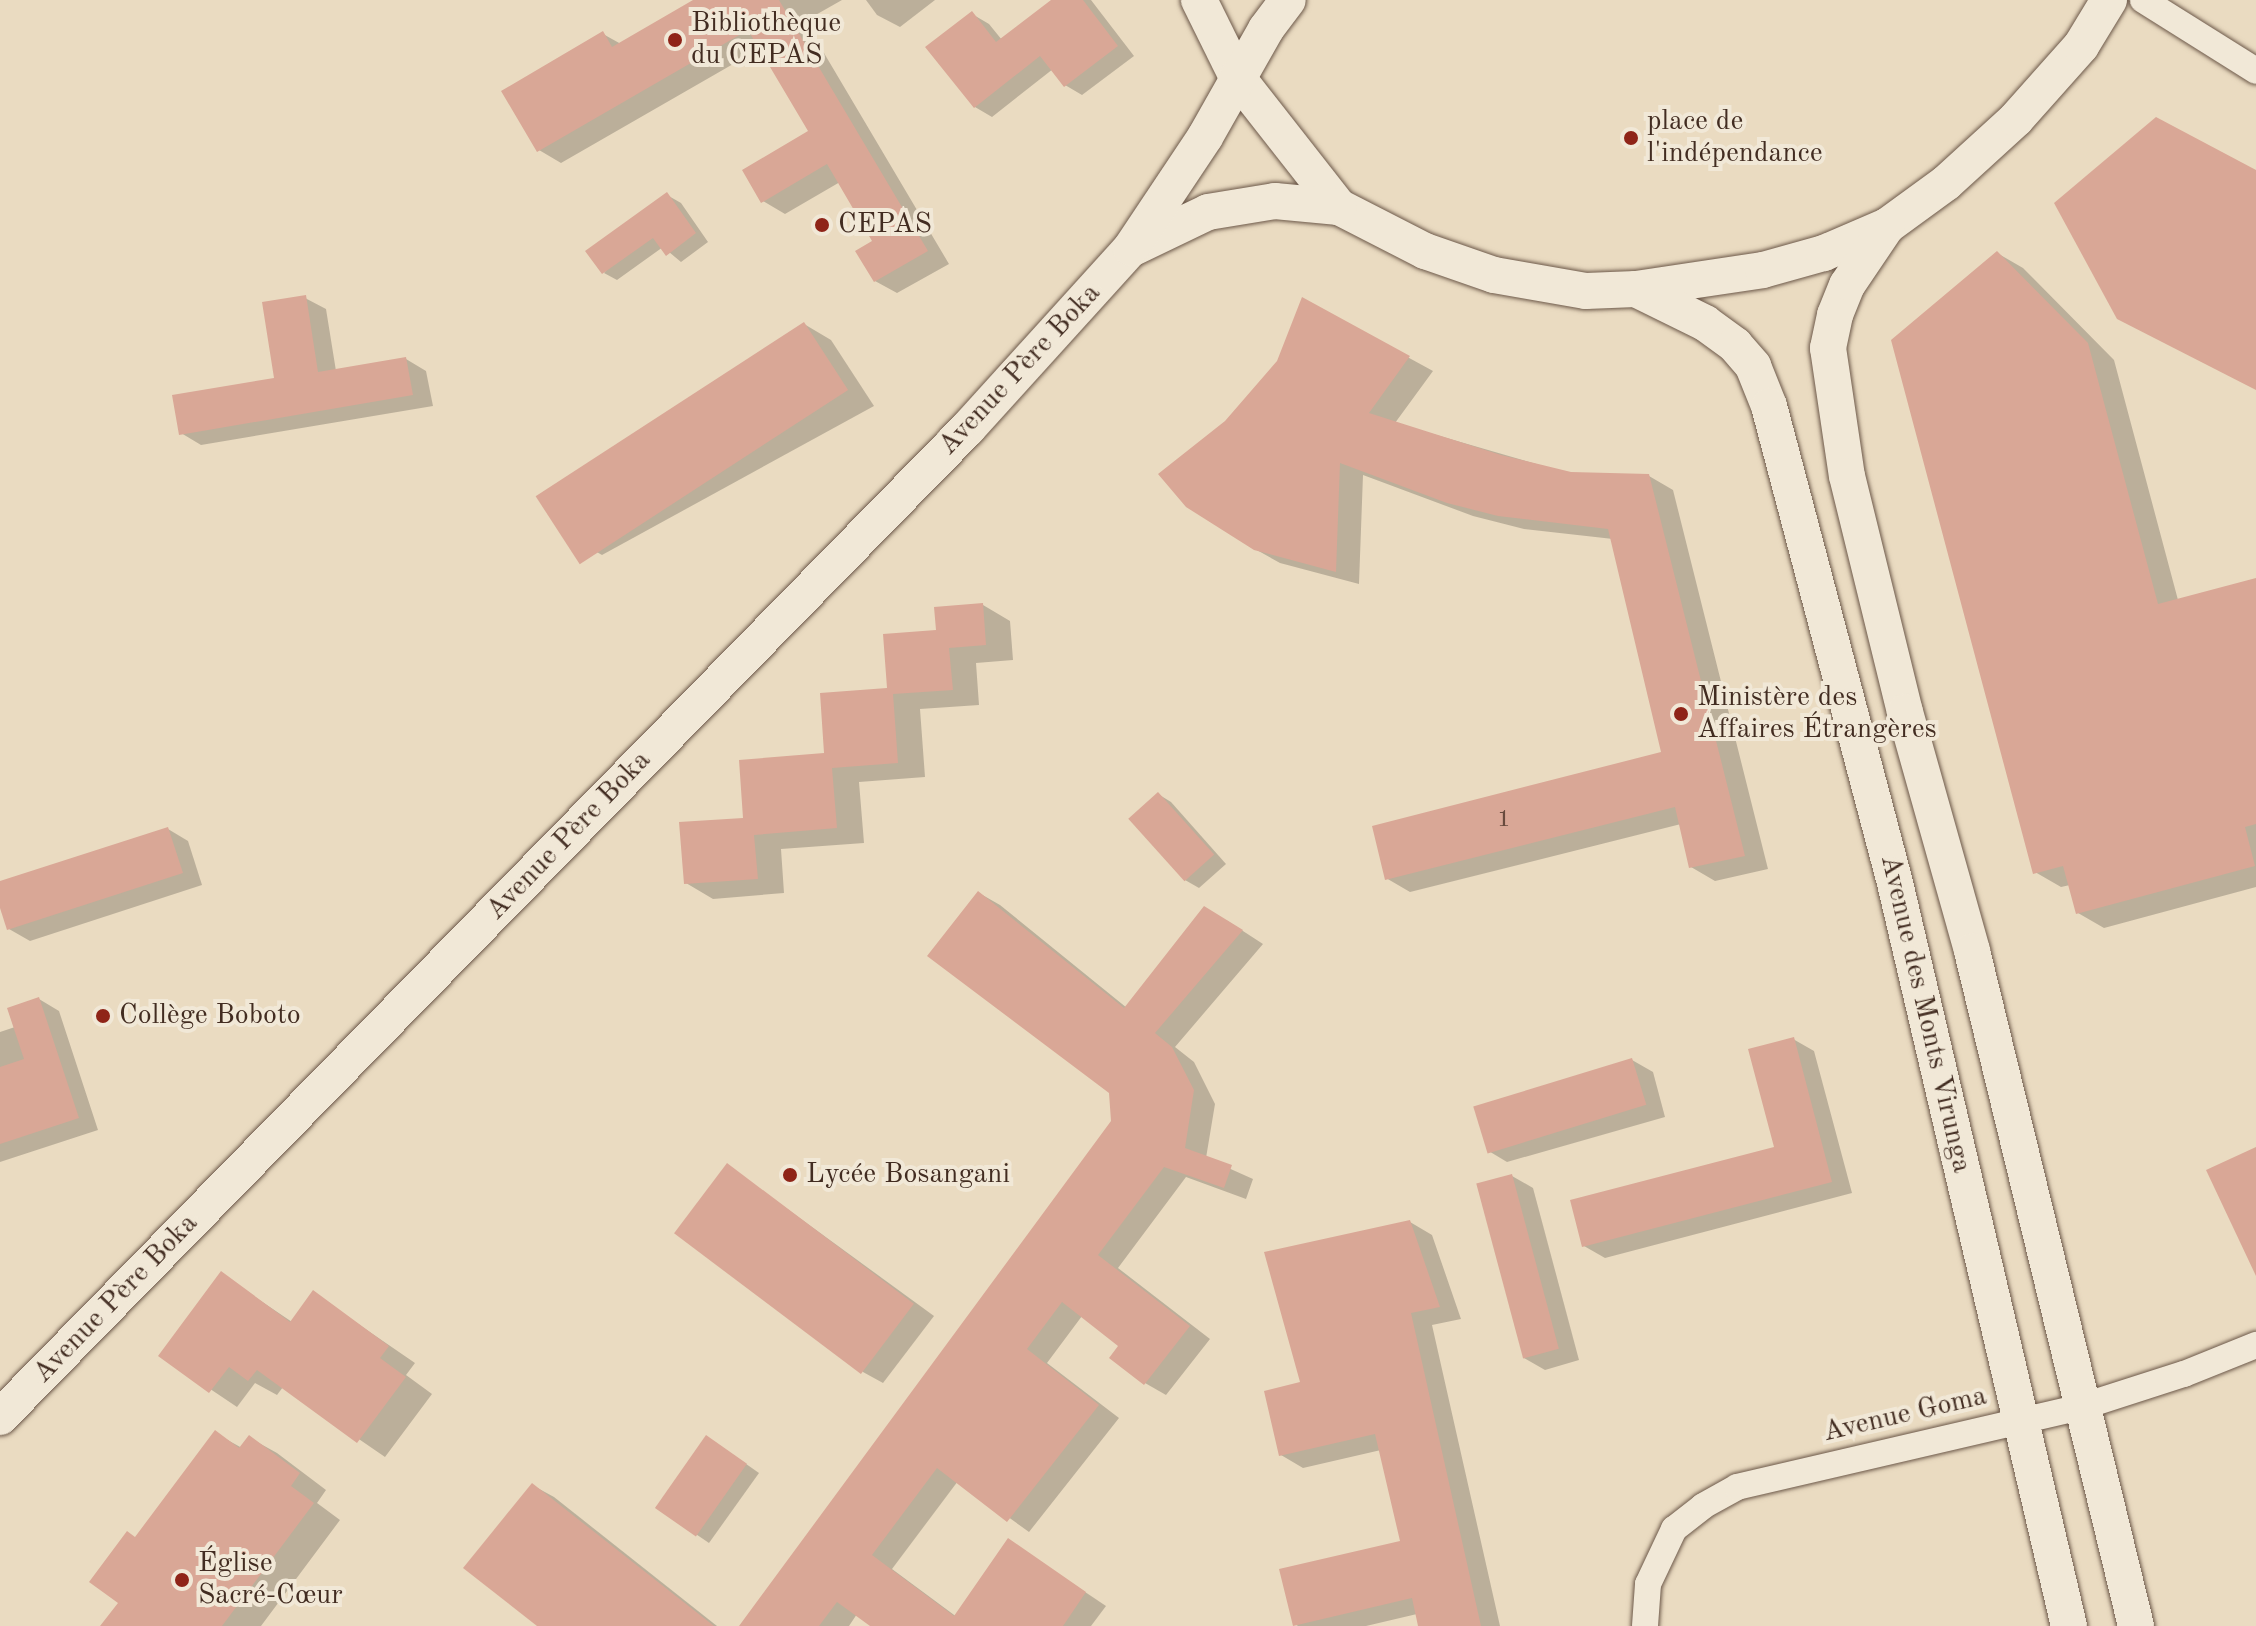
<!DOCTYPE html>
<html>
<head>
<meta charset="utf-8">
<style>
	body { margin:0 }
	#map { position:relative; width:2256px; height:1626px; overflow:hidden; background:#eadbc1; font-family:"Old Standard TT",serif }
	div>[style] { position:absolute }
	.shadow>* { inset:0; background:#0003 }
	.building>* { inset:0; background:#d9a796; transform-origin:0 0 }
	.roads { filter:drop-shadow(0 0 2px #6c5849) drop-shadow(0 0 2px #6c5849) }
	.street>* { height:26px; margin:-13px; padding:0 13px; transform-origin:13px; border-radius:13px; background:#f1e8d7 }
	.secondary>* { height:36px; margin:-18px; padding:0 18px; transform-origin:18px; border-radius:18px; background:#f1e8d7 }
	.dots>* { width:22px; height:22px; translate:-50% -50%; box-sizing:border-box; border:4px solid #f1e8d7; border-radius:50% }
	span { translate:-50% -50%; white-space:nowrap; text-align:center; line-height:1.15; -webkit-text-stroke:8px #f1e8d7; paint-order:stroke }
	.number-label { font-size:24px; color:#684b3e }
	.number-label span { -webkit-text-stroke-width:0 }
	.poi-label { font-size:28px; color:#422c21 }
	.left { translate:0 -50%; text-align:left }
	.street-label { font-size:28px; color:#422c21 }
</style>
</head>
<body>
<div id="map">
	<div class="shadow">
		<i style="clip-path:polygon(697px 0,842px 0,805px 21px,949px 264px,897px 293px,875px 281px,875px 242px,840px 182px,785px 214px,763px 201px,811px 131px,761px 48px,561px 163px,539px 150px,603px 34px,621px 44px)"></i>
		<i style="clip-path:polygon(866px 0,935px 0,900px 27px,877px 15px)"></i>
		<i style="clip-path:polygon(1054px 0,1091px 0,1134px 56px,1082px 95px,1065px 85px,1053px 69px,992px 117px,975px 107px,972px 14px,989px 24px,1002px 40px)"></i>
		<i style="clip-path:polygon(667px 195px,681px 203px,708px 242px,681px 262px,663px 247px,617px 280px,604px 273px)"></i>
		<i style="clip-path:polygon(1997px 253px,2023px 268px,2114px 360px,2178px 600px,2256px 580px,2256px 887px,2104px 928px,2078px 913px,2070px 885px,2061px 887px,2035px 872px)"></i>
		<i style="clip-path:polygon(305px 298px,326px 309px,336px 371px,406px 359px,426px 371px,433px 406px,201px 445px,181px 433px,277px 380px)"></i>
		<i style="clip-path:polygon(1303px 300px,1433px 371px,1395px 423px,1571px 474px,1649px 476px,1673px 490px,1768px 869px,1715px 881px,1691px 867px,1681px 824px,1410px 892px,1386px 878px,1664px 754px,1613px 539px,1524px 529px,1473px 516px,1363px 475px,1359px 584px,1280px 563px,1255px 549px,1227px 422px,1279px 362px)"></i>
		<i style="clip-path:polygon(804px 324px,831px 340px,874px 406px,602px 555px,574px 539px)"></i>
		<i style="clip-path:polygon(983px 605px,1010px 621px,1013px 660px,976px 663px,979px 705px,920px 709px,925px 777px,859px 782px,864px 843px,781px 849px,784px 893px,713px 899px,686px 883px,745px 819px,827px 755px,938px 631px)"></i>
		<i style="clip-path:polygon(1158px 794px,1171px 802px,1226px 864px,1199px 888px,1185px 880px)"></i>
		<i style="clip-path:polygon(168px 829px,188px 841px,202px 885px,30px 941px,9px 929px,0 902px,0 883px)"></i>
		<i style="clip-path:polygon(979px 893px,1000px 905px,1127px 1008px,1226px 920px,1263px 944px,1175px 1047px,1194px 1062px,1215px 1104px,1206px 1158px,1253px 1179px,1246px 1199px,1186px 1177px,1118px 1268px,1210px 1339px,1166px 1395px,1145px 1383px,1121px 1346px,1082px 1316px,1047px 1363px,1119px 1418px,1029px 1532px,958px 1481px,892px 1569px,969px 1626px,873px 1626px,857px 1614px,849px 1626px,742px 1626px,1113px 1122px,1111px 1092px)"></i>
		<i style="clip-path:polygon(39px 999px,59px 1011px,98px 1130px,0 1162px,0 1032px,15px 1027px)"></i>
		<i style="clip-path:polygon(1793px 1039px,1814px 1051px,1852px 1193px,1605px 1258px,1584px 1246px,1777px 1148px)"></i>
		<i style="clip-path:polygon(1632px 1060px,1653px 1072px,1665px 1117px,1507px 1162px,1487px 1150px)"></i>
		<i style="clip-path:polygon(727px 1165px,934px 1316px,883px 1383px,863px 1372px)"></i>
		<i style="clip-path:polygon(1512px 1176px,1533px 1188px,1579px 1360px,1545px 1370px,1524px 1358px)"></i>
		<i style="clip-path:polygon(1410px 1222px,1432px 1235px,1461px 1319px,1432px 1325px,1500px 1626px,1420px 1626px,1417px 1614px,1366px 1626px,1298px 1626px,1295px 1624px,1403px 1542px,1381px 1450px,1303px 1468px,1281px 1455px,1302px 1384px)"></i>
		<i style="clip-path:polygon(221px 1274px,292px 1322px,313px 1293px,415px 1363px,406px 1375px,432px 1394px,385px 1457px,283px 1387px,277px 1395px,255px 1383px,237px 1407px,161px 1356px)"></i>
		<i style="clip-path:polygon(215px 1433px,242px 1448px,250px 1438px,277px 1453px,326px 1490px,317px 1503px,340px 1520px,261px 1626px,103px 1626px,121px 1602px,137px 1538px)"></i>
		<i style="clip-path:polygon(719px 1445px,759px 1473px,709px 1543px,656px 1507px)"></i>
		<i style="clip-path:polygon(532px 1485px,554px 1497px,717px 1626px,540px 1626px)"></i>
		<i style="clip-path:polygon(1009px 1541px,1106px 1606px,1091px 1626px,976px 1626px)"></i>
	</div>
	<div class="building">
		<i style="clip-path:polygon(693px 0,779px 0,928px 251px,874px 282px,855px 251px,872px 241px,827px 164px,761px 203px,742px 170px,808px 131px,748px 30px,537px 152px,501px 91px,603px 31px,612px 47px)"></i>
		<i style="clip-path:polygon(1051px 0,1083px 0,1118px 46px,1064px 87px,1040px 56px,974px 108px,925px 47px,972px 11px,996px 42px)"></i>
		<i style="clip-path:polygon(2156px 117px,2256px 170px,2256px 390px,2117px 319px,2054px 203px)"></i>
		<i style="clip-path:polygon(667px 192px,696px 233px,666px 256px,653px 238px,602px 274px,585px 251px)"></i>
		<i style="clip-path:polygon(1997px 251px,2088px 343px,2158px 604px,2256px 578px,2256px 824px,2245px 827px,2255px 866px,2076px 914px,2063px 866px,2033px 874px,1891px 340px)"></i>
		<i style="clip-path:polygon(306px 295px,318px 372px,406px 357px,413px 395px,179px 435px,172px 395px,274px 378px,262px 302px)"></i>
		<i style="clip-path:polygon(1302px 297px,1410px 356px,1369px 413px,1501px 455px,1571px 472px,1649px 474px,1745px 856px,1689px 868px,1675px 807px,1385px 880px,1372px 826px,1661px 752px,1608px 529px,1498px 516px,1447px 503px,1340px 463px,1336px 572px,1254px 550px,1186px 507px,1158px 474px,1225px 421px,1277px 361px)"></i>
		<i style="left:804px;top:322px;width:81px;height:320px;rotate:57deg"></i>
		<i style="clip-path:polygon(983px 603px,986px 645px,949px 648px,953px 690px,893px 694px,898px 763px,832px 768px,837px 828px,754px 835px,758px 879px,684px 884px,679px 822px,743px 818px,739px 760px,824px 753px,820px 693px,887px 688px,883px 634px,936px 630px,934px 607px)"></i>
		<i style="left:1158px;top:792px;width:84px;height:40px;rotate:48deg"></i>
		<i style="clip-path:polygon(168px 827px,183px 873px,7px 930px,0 908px,0 881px)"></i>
		<i style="clip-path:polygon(978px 891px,1124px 1008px,1204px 906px,1243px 930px,1155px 1033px,1172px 1047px,1194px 1090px,1185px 1148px,1232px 1165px,1224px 1188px,1164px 1167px,1098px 1255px,1190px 1326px,1144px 1385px,1109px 1358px,1118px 1346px,1062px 1302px,1027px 1349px,1099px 1405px,1007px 1522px,937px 1468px,872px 1555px,954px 1616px,1008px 1538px,1086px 1592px,1063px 1626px,870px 1626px,837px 1602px,819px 1626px,739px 1626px,1111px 1121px,1109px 1093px,927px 956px)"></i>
		<i style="clip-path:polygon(39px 997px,79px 1118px,0 1144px,0 1067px,24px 1059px,7px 1008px)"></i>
		<i style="clip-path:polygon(1794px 1037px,1832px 1182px,1582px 1247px,1570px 1200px,1774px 1147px,1748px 1049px)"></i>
		<i style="left:1632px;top:1058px;width:49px;height:166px;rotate:73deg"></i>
		<i style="clip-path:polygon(2256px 1147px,2256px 1276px,2206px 1170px)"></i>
		<i style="left:727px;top:1163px;width:234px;height:88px;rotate:37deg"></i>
		<i style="left:1512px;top:1174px;width:181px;height:37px;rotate:75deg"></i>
		<i style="clip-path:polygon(1410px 1220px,1440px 1307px,1411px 1313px,1481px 1626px,1418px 1626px,1412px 1598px,1293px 1626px,1279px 1569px,1400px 1541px,1375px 1434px,1279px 1456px,1264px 1391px,1300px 1382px,1264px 1252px)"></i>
		<i style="clip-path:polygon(221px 1271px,290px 1322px,313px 1290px,389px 1346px,380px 1358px,406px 1377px,357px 1443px,257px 1370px,248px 1381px,229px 1367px,209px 1393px,158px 1356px)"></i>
		<i style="clip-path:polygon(215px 1430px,239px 1448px,249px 1435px,300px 1473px,291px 1486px,314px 1503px,222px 1626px,100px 1626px,118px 1603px,89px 1582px,127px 1531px,135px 1537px)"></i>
		<i style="left:706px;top:1435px;width:50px;height:89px;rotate:35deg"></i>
		<i style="clip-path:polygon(532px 1483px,714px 1626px,537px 1626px,463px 1568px)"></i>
	</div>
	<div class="roads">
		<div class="street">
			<i style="left:2143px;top:0;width:133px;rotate:32.1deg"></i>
			<i style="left:1645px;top:1626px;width:42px;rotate:-85.9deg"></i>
			<i style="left:1648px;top:1584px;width:61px;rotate:-64.7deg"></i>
			<i style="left:1674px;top:1529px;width:37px;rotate:-38deg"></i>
			<i style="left:1703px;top:1506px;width:39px;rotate:-29deg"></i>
			<i style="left:1737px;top:1487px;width:353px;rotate:-13.1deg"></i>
			<i style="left:2081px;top:1407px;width:108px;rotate:-17.8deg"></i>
			<i style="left:2184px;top:1374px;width:78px;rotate:-21.9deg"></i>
		</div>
		<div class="secondary">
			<i style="left:1199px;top:0;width:86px;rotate:63.7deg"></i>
			<i style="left:1237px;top:77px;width:165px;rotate:51.9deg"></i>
			<i style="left:1339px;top:207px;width:97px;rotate:27.1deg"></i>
			<i style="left:1425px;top:251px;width:73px;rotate:19.2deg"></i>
			<i style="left:1494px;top:275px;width:93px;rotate:9.9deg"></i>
			<i style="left:1586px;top:291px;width:50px;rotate:-2.3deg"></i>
			<i style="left:1636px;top:289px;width:128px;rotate:-8.5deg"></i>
			<i style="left:1763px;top:270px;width:63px;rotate:-15.6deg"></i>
			<i style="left:1824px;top:253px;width:69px;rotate:-23.2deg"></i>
			<i style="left:1887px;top:226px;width:73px;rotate:-36.1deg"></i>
			<i style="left:1946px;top:183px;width:95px;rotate:-42.4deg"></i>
			<i style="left:2016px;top:119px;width:98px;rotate:-48.3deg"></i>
			<i style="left:2081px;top:46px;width:54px;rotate:-58.7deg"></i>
			<i style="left:1887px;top:226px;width:71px;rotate:124.1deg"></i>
			<i style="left:1847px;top:285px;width:32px;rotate:112deg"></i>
			<i style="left:1835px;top:315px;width:34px;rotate:102deg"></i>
			<i style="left:1828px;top:348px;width:129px;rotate:81.6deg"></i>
			<i style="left:1847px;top:476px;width:243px;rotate:76.2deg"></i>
			<i style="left:1905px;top:712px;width:248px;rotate:74.3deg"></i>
			<i style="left:1972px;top:951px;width:695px;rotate:76.34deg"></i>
			<i style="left:1133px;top:248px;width:83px;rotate:-25.6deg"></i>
			<i style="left:1208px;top:212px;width:68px;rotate:-9.3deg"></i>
			<i style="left:1275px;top:201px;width:64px;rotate:5.4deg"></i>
			<i style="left:1636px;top:289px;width:77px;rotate:26.2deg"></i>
			<i style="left:1705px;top:323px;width:37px;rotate:36deg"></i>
			<i style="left:1735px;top:345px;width:28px;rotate:49deg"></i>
			<i style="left:1753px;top:366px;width:43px;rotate:68.2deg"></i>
			<i style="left:1769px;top:406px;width:493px;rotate:75.2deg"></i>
			<i style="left:1895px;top:883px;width:763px;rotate:76.82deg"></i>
			<i style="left:0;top:1417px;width:1384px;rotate:-45.61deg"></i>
			<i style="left:968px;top:428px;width:243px;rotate:-47.8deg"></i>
			<i style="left:1131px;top:248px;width:133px;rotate:-56.3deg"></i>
			<i style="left:1205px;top:137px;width:124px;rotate:-60.5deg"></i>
			<i style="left:1266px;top:29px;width:36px;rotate:-53deg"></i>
		</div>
	</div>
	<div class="dots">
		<i style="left:675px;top:40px;background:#8f2418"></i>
		<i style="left:1631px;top:138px;background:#8f2418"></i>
		<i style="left:822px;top:225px;background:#8f2418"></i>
		<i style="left:1681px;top:714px;background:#8f2418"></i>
		<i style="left:103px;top:1016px;background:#8f2418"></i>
		<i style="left:790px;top:1175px;background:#8f2418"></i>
		<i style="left:182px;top:1580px;background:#8f2418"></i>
	</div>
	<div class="number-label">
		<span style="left:1504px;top:821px">1</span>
	</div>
	<div class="poi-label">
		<span class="left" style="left:691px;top:40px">Bibliothèque<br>du CEPAS</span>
		<span class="left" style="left:1647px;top:138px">place de<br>l'indépendance</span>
		<span class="left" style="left:838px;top:225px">CEPAS</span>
		<span class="left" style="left:1697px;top:714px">Ministère des<br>Affaires Étrangères</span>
		<span class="left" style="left:119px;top:1016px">Collège Boboto</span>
		<span class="left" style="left:806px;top:1175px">Lycée Bosangani</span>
		<span class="left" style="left:198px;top:1580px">Église<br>Sacré-Cœur</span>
	</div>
	<div class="street-label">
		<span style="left:1020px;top:370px;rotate:-47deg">Avenue Père Boka</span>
		<span style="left:569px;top:836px;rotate:-46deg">Avenue Père Boka</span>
		<span style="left:1925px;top:1014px;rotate:77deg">Avenue des Monts Virunga</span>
		<span style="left:116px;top:1299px;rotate:-46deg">Avenue Père Boka</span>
		<span style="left:1905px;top:1415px;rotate:-13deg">Avenue Goma</span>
	</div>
</div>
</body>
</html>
